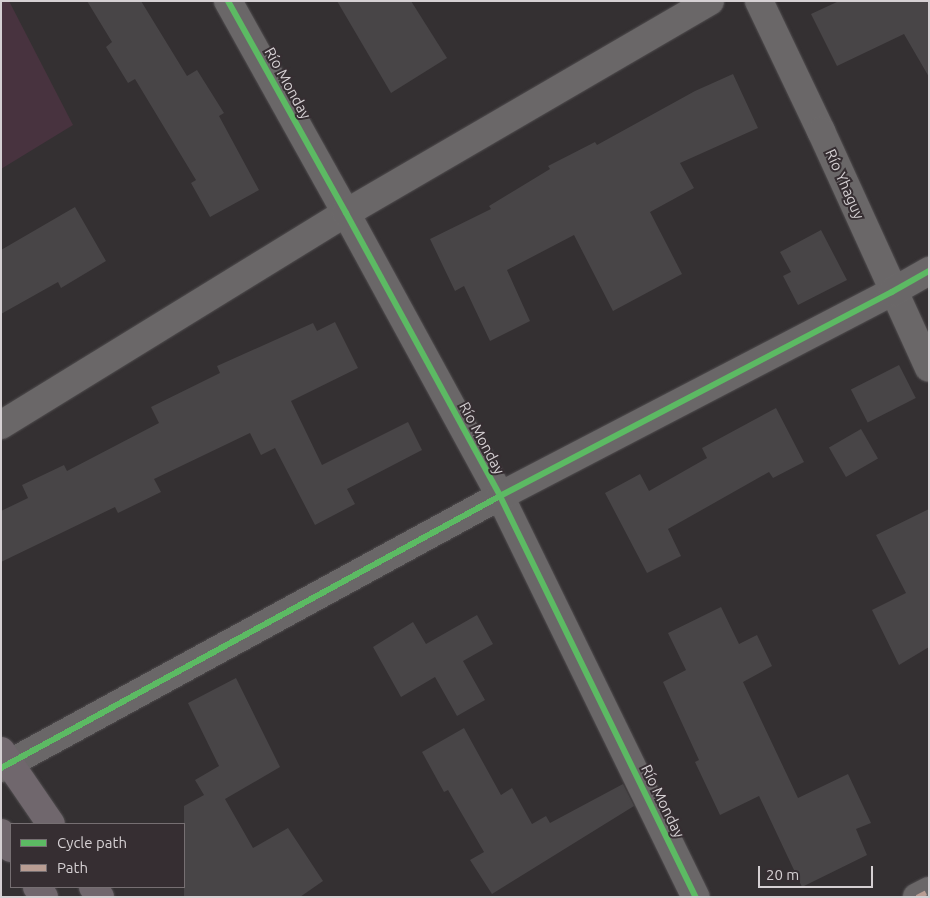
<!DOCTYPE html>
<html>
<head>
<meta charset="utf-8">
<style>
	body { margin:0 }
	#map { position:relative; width:930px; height:898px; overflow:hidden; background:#343032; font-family:Ubuntu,sans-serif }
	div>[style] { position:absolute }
	.green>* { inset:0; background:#48333f }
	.building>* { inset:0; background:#484547; transform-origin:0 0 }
	.roads { filter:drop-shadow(0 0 1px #504d4f) drop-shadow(0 0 1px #504d4f) }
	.minor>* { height:28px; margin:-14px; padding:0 14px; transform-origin:14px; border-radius:14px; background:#6a6768 }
	.major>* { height:28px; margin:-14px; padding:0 14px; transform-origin:14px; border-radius:14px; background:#70676d }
	.quiet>* { height:5px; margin-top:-2.5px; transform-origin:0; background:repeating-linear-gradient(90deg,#b99d93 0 10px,transparent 0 15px) }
	.cycleway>* { height:6px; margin:-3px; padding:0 3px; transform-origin:3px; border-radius:3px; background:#5cba63 }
	span { translate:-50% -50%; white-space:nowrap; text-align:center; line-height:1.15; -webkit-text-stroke:4px #362e32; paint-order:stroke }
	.street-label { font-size:15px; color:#d5d0d3 }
	.frame { position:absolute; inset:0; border:2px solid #d5d0d3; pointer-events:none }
	.legend { position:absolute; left:10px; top:823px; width:175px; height:65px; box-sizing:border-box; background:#362e32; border:1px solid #766f72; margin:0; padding:6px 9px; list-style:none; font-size:15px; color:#d5d0d3 }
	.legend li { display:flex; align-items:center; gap:10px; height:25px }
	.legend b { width:25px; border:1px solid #766f72 }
	.scale { position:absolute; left:758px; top:866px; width:115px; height:22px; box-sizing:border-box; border:2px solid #d5d0d3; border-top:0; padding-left:6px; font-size:15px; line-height:18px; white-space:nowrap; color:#d5d0d3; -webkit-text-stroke:4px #362e32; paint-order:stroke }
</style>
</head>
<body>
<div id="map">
	<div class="green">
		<i style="clip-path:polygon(1px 1px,9px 1px,73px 125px,1px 169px)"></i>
	</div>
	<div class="building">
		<i style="clip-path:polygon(87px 1px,141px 1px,187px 76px,197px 70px,224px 113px,219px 116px,259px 190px,210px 217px,191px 183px,196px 180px,135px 79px,128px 83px,106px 47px,112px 42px)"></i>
		<i style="clip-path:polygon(337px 1px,411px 1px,447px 58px,391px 93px)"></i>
		<i style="clip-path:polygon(839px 1px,929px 1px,929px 77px,904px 34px,837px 66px,811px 14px)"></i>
		<i style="clip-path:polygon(733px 74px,758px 128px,680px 163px,694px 188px,650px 212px,682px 274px,613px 311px,574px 235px,507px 270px,530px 321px,490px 341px,464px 286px,455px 291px,430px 239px,491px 209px,489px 206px,550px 169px,548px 166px,595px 142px,597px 145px,695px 91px)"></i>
		<i style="clip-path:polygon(75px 207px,106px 261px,61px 288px,58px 282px,1px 314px,1px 250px)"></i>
		<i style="clip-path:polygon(821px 230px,847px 280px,798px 305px,783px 276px,791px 272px,780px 252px)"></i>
		<i style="clip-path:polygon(335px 322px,358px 368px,291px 401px,322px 465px,408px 422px,422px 450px,347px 489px,355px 504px,315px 525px,275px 448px,261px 455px,250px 433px,154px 479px,161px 492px,118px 513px,115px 507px,1px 562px,1px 511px,28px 498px,22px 485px,64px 465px,67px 471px,159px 423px,151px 407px,220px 373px,217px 366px,313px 323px,317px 331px)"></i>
		<i style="left:899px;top:365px;width:37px;height:54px;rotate:63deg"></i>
		<i style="clip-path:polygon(776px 408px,804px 462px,773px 478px,769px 472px,668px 529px,681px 556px,647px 573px,605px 493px,640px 474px,649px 491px,707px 458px,702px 448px)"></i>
		<i style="left:861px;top:429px;width:34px;height:37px;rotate:60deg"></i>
		<i style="clip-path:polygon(929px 509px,929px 647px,899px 665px,872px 610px,906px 593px,876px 535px)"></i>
		<i style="clip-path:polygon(721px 607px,739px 644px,757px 635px,772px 666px,743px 682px,798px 798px,848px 774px,871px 823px,856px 829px,867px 855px,802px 887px,759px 796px,720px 815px,695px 762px,699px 760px,663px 682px,686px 670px,668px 633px)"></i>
		<i style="clip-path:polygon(477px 615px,493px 644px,463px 661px,485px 700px,457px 716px,435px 677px,401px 697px,373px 647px,413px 622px,426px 644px)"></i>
		<i style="clip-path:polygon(236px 678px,280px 767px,225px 799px,253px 848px,288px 828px,323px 881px,300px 897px,184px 897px,184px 806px,204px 795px,195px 780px,219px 766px,188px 703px)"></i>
		<i style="clip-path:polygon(464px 728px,501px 795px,512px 788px,532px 824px,546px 816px,550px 823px,623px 784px,634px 806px,492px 894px,470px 860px,484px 852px,448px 790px,444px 792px,422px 752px)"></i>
	</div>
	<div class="roads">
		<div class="minor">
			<i style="left:228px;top:1px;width:243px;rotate:60.9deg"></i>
			<i style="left:346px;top:213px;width:322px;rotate:61.4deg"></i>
			<i style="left:500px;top:496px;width:446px;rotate:64deg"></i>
			<i style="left:759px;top:1px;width:144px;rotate:64.5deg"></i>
			<i style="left:821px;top:131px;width:260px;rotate:65.5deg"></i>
			<i style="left:1px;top:425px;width:405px;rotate:-31.6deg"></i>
			<i style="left:346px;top:213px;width:421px;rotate:-30.2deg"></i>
			<i style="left:1px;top:768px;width:568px;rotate:-28.59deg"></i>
			<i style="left:500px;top:496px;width:442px;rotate:-27.5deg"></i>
			<i style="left:892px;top:292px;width:43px;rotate:-29.6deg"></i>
			<i style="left:917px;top:897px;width:13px;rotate:-27deg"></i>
		</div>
		<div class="major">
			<i style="left:1px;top:751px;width:88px;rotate:55.6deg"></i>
			<i style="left:1px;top:833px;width:18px;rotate:56deg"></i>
			<i style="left:37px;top:887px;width:12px;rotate:55deg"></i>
			<i style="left:93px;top:887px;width:12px;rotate:55deg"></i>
		</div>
	</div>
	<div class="quiet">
		<i style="left:917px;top:897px;width:13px;rotate:-27deg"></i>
	</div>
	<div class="cycleway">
		<i style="left:228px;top:1px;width:243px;rotate:60.9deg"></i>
		<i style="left:346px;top:213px;width:322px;rotate:61.4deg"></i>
		<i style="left:500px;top:496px;width:446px;rotate:64deg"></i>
		<i style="left:1px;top:768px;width:568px;rotate:-28.59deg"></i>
		<i style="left:500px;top:496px;width:442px;rotate:-27.5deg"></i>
		<i style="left:892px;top:292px;width:43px;rotate:-29.6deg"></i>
	</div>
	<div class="street-label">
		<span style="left:288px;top:83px;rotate:61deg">Río Monday</span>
		<span style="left:845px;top:184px;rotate:66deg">Río Yhaguy</span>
		<span style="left:482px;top:438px;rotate:62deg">Río Monday</span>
		<span style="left:663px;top:801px;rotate:64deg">Río Monday</span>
	</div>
	<div class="frame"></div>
	<ul class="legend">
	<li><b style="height:6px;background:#5cba63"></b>Cycle path</li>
	<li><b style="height:6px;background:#b99d93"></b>Path</li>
	</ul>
	<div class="scale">20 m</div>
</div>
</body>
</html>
